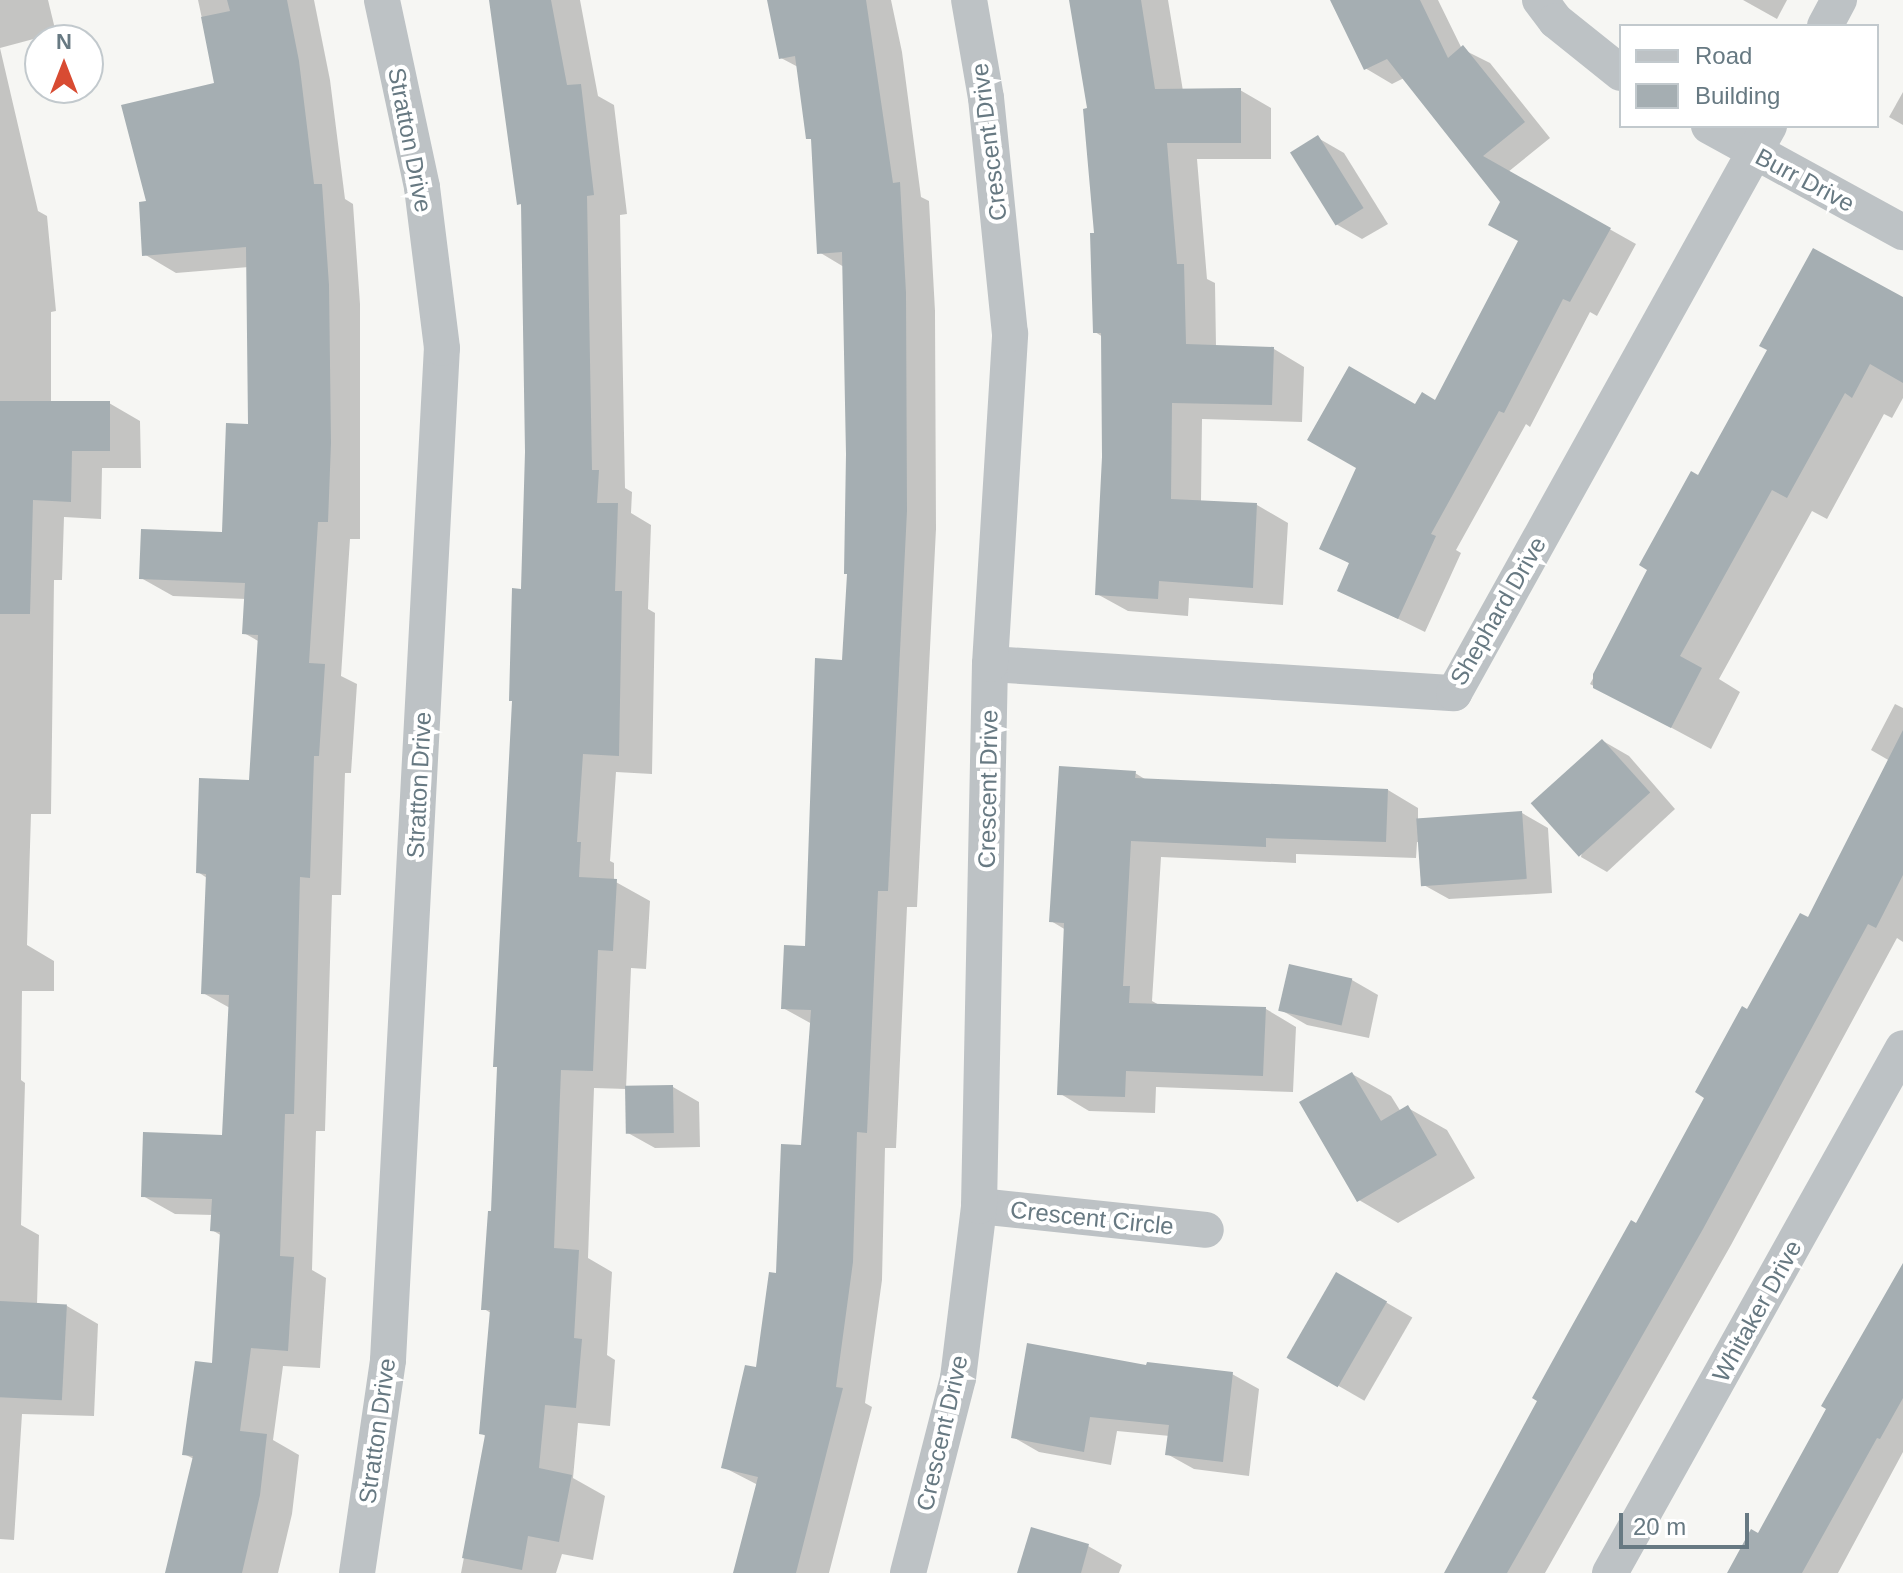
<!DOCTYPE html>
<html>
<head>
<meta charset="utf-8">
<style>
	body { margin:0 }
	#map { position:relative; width:1903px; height:1573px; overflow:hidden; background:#f6f6f3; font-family:Helvetica,sans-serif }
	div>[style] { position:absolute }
	.shadow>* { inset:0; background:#0003; transform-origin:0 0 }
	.building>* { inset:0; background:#a5aeb2; transform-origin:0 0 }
	.street>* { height:36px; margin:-18px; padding:0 18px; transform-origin:18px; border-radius:18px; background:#bdc2c5 }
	span { translate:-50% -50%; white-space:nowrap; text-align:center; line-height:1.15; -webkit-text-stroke:8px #fff; paint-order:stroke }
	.street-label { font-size:24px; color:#677982 }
	.legend { position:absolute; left:1619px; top:24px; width:260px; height:104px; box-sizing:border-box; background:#fff; border:2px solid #c2c9cd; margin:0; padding:10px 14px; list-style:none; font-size:24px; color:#677982 }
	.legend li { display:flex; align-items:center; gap:16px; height:40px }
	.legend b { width:40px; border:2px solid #c2c9cd }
	.north { position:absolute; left:24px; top:24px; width:80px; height:80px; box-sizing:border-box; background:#fff; border:2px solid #c2c9cd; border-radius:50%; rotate:0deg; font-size:22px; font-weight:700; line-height:32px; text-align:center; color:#677982 }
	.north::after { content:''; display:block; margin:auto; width:28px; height:36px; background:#d84b32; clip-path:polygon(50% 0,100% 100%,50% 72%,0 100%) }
	.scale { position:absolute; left:1619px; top:1513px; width:130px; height:36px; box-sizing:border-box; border:4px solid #677982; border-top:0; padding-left:10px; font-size:24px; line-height:28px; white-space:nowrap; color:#677982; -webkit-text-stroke:6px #fff; paint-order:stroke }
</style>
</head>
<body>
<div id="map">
	<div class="shadow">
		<i style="clip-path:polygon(0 0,48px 0,56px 33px,0 48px)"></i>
		<i style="clip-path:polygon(198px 0,314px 0,330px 80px,345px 199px,353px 204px,360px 304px,360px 539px,350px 539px,341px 676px,357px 684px,351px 773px,345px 773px,341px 895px,332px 895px,325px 1131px,316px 1131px,312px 1270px,326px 1278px,320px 1368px,283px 1366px,273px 1440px,299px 1455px,292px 1514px,278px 1573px,167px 1573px,194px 1459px,184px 1454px,214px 1365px,222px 1236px,212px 1230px,213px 1215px,175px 1214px,143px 1196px,224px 1137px,230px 1008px,203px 993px,207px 878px,198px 872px,251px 782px,260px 642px,244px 633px,246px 599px,173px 596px,141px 578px,224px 534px,250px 426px,249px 267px,176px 273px,144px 254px,148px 203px,216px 84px)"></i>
		<i style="clip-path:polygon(491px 0,580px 0,598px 96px,614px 105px,627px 214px,620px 215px,625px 488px,632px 492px,631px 513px,651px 525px,648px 609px,655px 613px,652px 774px,616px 772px,610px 861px,614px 863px,614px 881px,650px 901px,646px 969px,631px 968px,626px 1089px,673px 1087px,699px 1102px,700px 1147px,655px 1148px,628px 1133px,627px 1089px,594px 1088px,588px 1258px,612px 1272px,607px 1355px,615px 1360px,610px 1426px,578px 1423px,573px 1478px,605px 1496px,593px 1560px,562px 1554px,556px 1573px,461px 1573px,487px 1437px,481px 1433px,491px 1313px,484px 1309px,493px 1213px,499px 1068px,495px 1066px,523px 591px,527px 452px,523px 206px,519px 203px)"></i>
		<i style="clip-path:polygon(769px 0,891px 0,902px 52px,921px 197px,929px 201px,935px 311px,936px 529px,917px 907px,907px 907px,896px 1148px,885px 1148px,882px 1280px,865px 1403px,872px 1407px,829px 1573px,736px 1573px,758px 1485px,723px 1467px,758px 1370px,803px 1147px,812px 1024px,783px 1008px,807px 948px,844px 662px,849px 575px,844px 267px,819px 252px,813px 140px,808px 138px,798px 67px,781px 58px)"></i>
		<i style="clip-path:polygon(1071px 0,1168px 0,1183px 91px,1240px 90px,1271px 108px,1271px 159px,1197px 159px,1207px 279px,1215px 283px,1216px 347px,1274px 349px,1304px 367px,1302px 422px,1202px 419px,1201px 502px,1257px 505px,1288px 523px,1283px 605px,1189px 598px,1188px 616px,1128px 611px,1097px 594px,1104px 457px,1103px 337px,1095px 332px,1096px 234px,1089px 110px)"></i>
		<i style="clip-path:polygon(1332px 0,1438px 0,1462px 49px,1490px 63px,1550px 138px,1508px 172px,1636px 244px,1597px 316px,1590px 312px,1530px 427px,1526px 424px,1456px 550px,1461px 553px,1425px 632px,1339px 590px,1351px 564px,1322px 548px,1436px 403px,1520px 241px,1502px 202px,1404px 78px,1392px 84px,1365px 68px)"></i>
		<i style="clip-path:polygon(1743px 0,1787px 0,1777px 19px)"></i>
		<i style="clip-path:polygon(0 48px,38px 211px,47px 216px,56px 311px,51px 312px,51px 403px,109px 403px,140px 421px,141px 468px,102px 468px,101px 519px,64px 517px,62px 580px,54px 580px,51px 814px,31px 814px,27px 945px,54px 961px,54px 991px,22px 991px,21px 1080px,25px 1083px,21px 1225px,39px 1235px,37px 1305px,67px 1306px,98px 1324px,94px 1416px,22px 1414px,14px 1540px,0 1539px)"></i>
		<i style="clip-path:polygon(1903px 92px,1903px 125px,1889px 117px)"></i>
		<i style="clip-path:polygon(1318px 138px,1344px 153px,1388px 224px,1362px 239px,1336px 224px,1292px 153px)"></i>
		<i style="clip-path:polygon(1903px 300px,1903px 398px,1892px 418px,1884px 414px,1827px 519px,1812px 511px,1719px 679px,1740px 692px,1711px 749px,1590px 684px,1699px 478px)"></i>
		<i style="clip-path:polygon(1895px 704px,1903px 708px,1903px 942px,1897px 938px,1731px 1245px,1545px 1573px,1446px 1573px,1707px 1097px,1748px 1012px,1809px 920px,1890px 761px,1871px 750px)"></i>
		<i style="clip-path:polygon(1603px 741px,1629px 756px,1675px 809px,1607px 872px,1581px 857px)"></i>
		<i style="clip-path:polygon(1135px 773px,1148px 781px,1388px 790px,1418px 808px,1418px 819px,1522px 813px,1548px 828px,1552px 893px,1449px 899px,1422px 884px,1420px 842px,1417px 842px,1416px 858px,1296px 854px,1296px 863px,1161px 857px,1152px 1001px,1161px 1006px,1266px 1009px,1296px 1027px,1293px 1092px,1156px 1087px,1155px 1113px,1089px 1111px,1059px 1093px,1066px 930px,1051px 921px)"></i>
		<i style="clip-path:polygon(1352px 980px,1378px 995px,1369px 1038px,1307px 1025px,1281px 1010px)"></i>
		<i style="clip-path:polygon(1352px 1074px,1391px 1096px,1401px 1112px,1408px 1108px,1447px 1130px,1475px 1178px,1398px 1223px,1359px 1200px)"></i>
		<i style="clip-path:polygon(1903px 1266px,1903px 1452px,1838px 1573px,1730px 1573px,1759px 1535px)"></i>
		<i style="left:1337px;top:1274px;width:87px;height:96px;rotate:30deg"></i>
		<i style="clip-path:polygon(1148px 1367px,1232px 1374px,1259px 1389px,1249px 1476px,1194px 1469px,1167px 1454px,1170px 1436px,1117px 1431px,1111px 1465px,1039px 1452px,1013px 1437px)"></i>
		<i style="clip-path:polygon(1088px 1546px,1122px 1565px,1119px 1573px,1019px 1573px)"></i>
	</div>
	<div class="building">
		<i style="clip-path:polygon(227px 0,287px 0,299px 61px,314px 184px,322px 184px,329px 285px,331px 443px,328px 522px,318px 522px,309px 663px,325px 664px,319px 756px,314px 756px,310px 878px,300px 877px,294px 1114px,285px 1114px,280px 1256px,294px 1257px,288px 1351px,251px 1348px,240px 1431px,267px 1434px,260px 1495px,242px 1573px,165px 1573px,193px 1456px,182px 1455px,195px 1361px,212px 1363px,220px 1232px,210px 1231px,212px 1199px,141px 1197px,143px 1132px,222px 1135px,229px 995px,201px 994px,206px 874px,196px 873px,199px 778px,249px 780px,258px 635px,242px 634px,245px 583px,139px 579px,141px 529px,222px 532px,226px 423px,248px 424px,246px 247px,142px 256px,139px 202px,146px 201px,121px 105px,214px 83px,201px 17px,230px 11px)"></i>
		<i style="clip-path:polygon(489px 0,551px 0,567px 85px,581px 84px,594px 195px,587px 196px,592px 470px,599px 470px,597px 503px,618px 503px,615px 591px,622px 591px,619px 756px,583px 754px,577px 842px,581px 842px,579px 877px,617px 879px,613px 951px,598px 950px,593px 1071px,561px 1070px,554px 1248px,579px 1250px,574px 1338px,582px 1339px,576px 1408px,545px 1405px,539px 1468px,572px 1475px,559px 1542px,528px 1536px,522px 1570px,462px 1558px,485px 1435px,479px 1434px,490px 1310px,481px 1310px,488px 1211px,491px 1211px,497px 1067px,493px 1067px,512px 701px,509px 701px,512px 588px,521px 589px,525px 452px,521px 204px,517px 205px)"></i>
		<i style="clip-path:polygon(767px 0,866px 0,893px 183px,900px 182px,906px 293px,907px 511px,888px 891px,878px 891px,867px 1133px,857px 1132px,853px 1262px,836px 1387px,843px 1388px,796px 1573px,733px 1573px,758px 1477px,721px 1468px,745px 1365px,756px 1367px,769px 1272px,776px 1273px,781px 1144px,801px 1145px,811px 1010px,781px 1009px,784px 945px,805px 946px,815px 658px,842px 660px,847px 574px,844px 574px,846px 454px,842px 252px,817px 254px,811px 139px,806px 139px,795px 56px,779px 59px)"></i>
		<i style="clip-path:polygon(1069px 0,1141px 0,1155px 89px,1241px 88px,1241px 143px,1167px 143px,1177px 264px,1184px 264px,1186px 344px,1274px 347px,1272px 405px,1172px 403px,1171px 499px,1257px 503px,1253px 588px,1159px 581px,1158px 599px,1095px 595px,1102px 457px,1101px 333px,1093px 333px,1090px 233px,1094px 233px,1083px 109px,1087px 108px)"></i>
		<i style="clip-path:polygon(1330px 0,1420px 0,1448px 58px,1463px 45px,1525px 122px,1483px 156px,1611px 228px,1570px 302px,1563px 299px,1504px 413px,1499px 411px,1431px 534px,1436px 536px,1398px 619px,1337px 591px,1349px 563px,1319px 549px,1356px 468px,1307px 440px,1349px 366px,1415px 404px,1422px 392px,1435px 400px,1518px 241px,1488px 225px,1500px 202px,1387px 59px,1364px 70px)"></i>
		<i style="left:1318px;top:135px;width:86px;height:33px;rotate:58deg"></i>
		<i style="clip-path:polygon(1813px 248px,1903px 297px,1903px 383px,1870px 364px,1852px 398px,1845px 393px,1787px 498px,1772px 490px,1680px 656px,1702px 668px,1671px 728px,1593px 688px,1593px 674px,1647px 570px,1639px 565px,1691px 471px,1698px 475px,1767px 350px,1759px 346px)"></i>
		<i style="clip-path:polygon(0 401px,110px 401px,110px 451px,72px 451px,71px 502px,33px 500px,30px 614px,0 614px)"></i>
		<i style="clip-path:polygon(1903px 730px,1903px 875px,1876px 928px,1868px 924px,1703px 1229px,1507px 1573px,1444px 1573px,1537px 1401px,1532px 1398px,1569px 1331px,1631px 1220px,1636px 1223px,1704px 1098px,1695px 1092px,1742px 1006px,1747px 1009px,1800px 913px,1808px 917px)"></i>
		<i style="left:1602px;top:739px;width:72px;height:96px;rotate:48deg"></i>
		<i style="clip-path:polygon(1059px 766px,1136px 771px,1135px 778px,1388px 789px,1386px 842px,1266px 838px,1266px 847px,1131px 841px,1123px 986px,1130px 986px,1129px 1003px,1266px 1007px,1263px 1076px,1126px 1071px,1125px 1097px,1057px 1095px,1064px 923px,1049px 922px)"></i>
		<i style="left:1522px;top:811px;width:68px;height:106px;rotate:86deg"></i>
		<i style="left:1289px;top:964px;width:65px;height:48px;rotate:13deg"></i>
		<i style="clip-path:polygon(1352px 1072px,1381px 1121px,1408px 1105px,1437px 1155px,1357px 1202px,1299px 1102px)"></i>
		<i style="left:673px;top:1085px;width:48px;height:48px;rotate:89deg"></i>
		<i style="clip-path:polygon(1903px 1263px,1903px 1398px,1880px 1439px,1877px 1438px,1802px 1573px,1727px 1573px,1751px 1529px,1758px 1533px,1826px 1409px,1821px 1406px)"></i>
		<i style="left:1336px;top:1272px;width:59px;height:99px;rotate:30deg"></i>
		<i style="left:0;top:1301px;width:67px;height:96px;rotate:3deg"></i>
		<i style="clip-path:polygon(1027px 1343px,1146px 1365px,1147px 1362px,1233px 1372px,1223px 1462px,1165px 1455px,1169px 1425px,1090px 1417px,1084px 1452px,1011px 1438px)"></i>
		<i style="clip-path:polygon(1031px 1527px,1089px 1544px,1081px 1573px,1017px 1573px)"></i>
	</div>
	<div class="street">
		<i style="left:1540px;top:0;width:26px;rotate:53deg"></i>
		<i style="left:1556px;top:21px;width:83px;rotate:38.7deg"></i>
		<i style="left:1825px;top:26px;width:30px;rotate:-62deg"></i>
		<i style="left:1709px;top:126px;width:221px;rotate:28.7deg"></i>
		<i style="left:990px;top:664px;width:465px;rotate:3.6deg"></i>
		<i style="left:1454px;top:693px;width:649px;rotate:-60.95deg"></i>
		<i style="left:979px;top:1206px;width:228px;rotate:6deg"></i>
		<i style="left:357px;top:1573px;width:215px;rotate:-81.7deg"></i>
		<i style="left:388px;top:1360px;width:1013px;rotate:-86.95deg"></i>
		<i style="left:442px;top:348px;width:162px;rotate:-97.1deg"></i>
		<i style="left:422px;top:187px;width:191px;rotate:-102.1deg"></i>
		<i style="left:908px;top:1573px;width:201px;rotate:-75.6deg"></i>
		<i style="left:958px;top:1378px;width:173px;rotate:-83deg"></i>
		<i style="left:979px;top:1206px;width:542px;rotate:-88.84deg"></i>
		<i style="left:990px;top:664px;width:331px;rotate:-86.5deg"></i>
		<i style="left:1010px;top:334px;width:237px;rotate:-95.8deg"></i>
		<i style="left:986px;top:98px;width:99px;rotate:-99.8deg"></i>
		<i style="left:1610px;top:1573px;width:601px;rotate:-60.83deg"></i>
	</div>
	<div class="street-label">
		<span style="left:410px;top:140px;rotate:79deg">Stratton Drive</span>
		<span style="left:989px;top:142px;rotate:-97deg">Crescent Drive</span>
		<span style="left:1805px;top:180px;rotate:28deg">Burr Drive</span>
		<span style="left:1498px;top:611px;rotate:-60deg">Shephard Drive</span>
		<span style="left:419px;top:785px;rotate:-87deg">Stratton Drive</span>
		<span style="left:988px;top:789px;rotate:-89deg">Crescent Drive</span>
		<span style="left:1092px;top:1218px;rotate:6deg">Crescent Circle</span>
		<span style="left:1757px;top:1311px;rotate:-61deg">Whitaker Drive</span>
		<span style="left:377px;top:1431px;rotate:-82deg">Stratton Drive</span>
		<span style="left:942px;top:1433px;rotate:-77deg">Crescent Drive</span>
	</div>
	<ul class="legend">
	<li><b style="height:10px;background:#bdc2c5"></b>Road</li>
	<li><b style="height:22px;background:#a5aeb2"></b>Building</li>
	</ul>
	<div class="north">N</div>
	<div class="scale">20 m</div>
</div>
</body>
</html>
